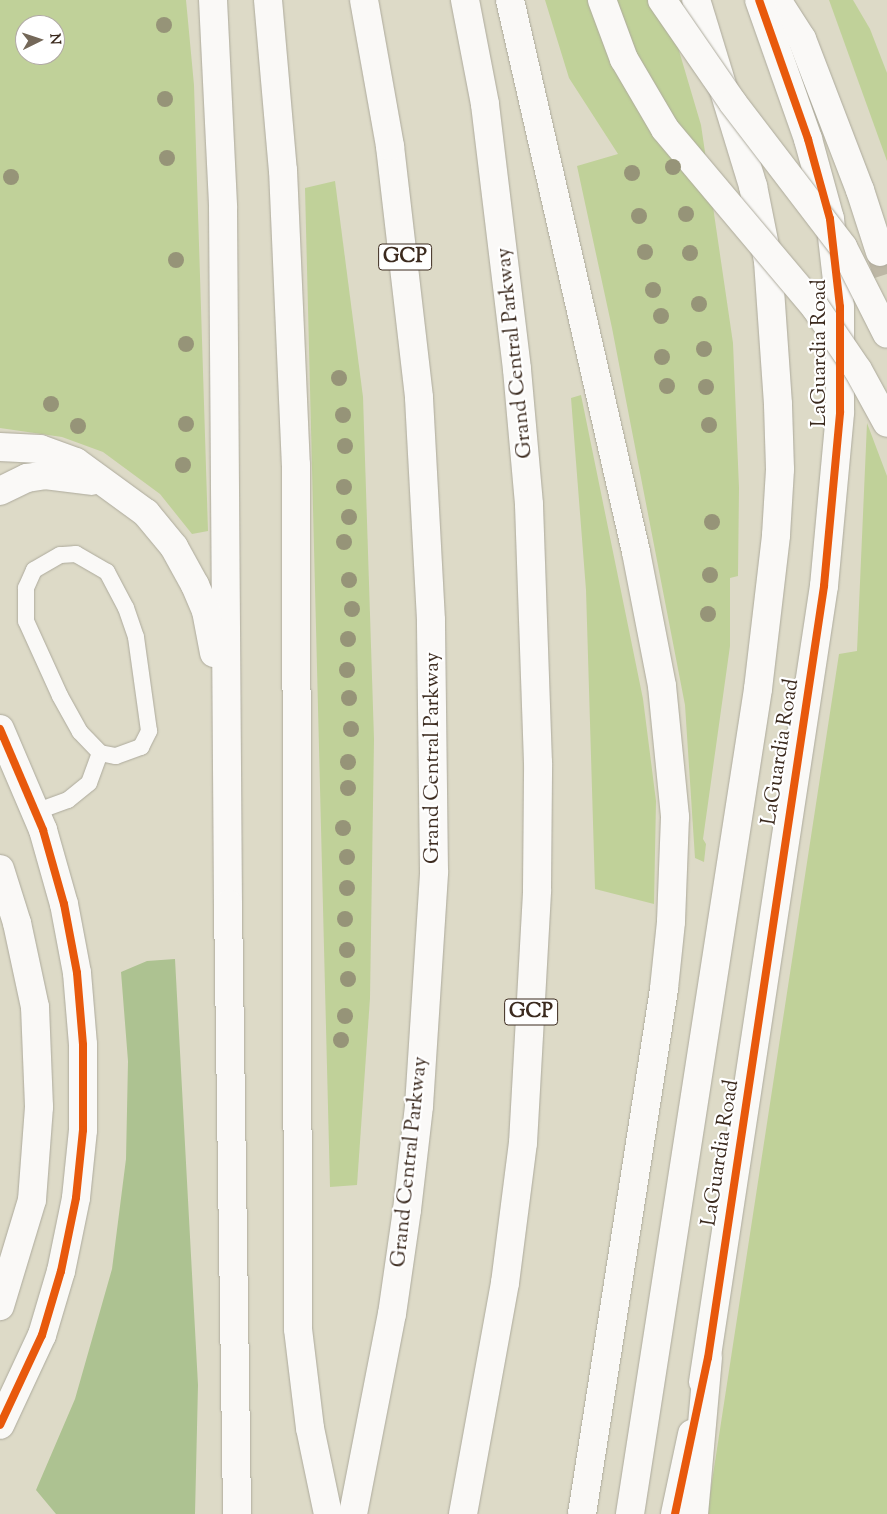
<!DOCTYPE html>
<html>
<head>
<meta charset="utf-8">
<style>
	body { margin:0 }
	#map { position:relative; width:887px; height:1514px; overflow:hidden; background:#dddac7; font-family:"Sorts Mill Goudy",serif }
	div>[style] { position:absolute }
	.green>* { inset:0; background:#c0d199 }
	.forest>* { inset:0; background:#adc291 }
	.tertiary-tunnel>* { height:28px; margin-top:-14px; transform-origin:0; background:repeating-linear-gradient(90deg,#bdb7a5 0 28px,transparent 0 42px) }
	.roads { filter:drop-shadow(0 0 1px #adaa9c) drop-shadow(0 0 1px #adaa9c) }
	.service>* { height:16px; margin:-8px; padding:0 8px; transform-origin:8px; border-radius:8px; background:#faf9f7 }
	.tertiary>* { height:28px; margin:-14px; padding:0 14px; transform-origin:14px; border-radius:14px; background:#faf9f7 }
	.motorway>* { height:28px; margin:-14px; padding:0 14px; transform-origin:14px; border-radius:14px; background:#faf9f7 }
	.bridges { filter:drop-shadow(0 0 1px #adaa9c) drop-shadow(0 0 1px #adaa9c) }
	.tertiary-bridge>* { height:28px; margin:-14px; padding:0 14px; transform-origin:14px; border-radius:14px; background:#faf9f7 }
	.cycleway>* { height:8px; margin:-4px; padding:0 4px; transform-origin:4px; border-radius:4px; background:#e8590c }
	.trees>* { width:16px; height:16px; margin:-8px; border-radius:50%; background:#969478 }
	span { translate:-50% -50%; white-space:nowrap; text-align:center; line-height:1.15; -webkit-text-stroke:4.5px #fff; paint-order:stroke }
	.shield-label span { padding:1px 4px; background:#fff; border:1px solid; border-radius:4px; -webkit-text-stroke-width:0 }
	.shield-label { font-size:20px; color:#3b2a1e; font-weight:700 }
	.street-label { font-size:21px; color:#3b2a1e }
	.north { position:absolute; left:15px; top:15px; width:50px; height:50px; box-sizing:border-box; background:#fff; border:1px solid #b1aaa5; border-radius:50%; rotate:86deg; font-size:14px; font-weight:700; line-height:20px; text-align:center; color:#3b2a1e }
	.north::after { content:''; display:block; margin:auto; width:18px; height:22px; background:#746859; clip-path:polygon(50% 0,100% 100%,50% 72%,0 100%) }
</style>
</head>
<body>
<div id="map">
	<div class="green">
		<i style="clip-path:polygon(evenodd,0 0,186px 0,194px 85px,208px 531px,192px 534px,160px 494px,103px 452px,62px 437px,0 428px,0 0,25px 25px,55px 25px,55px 55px,25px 55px,25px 25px)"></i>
		<i style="clip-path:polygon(545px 0,664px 0,701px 125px,733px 343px,739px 488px,738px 576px,730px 578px,730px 646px,703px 839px,706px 844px,704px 862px,695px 858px,685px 705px,612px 328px,577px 166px,618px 154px,569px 78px)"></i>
		<i style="clip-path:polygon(829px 0,853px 0,870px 29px,887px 73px,887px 161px)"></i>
		<i style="clip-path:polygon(335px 181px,363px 397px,374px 739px,370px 998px,357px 1185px,330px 1187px,305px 188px)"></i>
		<i style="clip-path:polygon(581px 395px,643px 699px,656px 801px,654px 904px,595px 889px,586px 590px,571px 398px)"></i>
		<i style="clip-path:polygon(867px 423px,887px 476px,887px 1514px,707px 1514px,839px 654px,857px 651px)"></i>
	</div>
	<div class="forest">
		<i style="clip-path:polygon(175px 959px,198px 1385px,195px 1514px,56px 1514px,36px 1490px,75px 1399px,112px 1269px,126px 1159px,128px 1061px,121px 972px,147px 961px)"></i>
	</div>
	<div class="tertiary-tunnel">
		<i style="left:880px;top:252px;width:23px;rotate:72deg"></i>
	</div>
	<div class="roads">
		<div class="service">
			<i style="left:35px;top:812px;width:35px;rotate:-20deg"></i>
			<i style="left:68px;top:800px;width:27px;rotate:-39deg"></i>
			<i style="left:89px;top:783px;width:32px;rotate:-70deg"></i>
			<i style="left:100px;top:753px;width:16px;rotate:11deg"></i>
			<i style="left:116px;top:756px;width:27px;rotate:-20deg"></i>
			<i style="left:141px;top:747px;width:18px;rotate:-63deg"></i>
			<i style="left:149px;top:731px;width:95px;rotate:-97.9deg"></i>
			<i style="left:136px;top:637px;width:31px;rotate:-109deg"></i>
			<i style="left:126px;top:608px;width:41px;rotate:-117.8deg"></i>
			<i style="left:107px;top:572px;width:36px;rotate:-150deg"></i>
			<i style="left:76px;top:554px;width:16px;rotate:176deg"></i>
			<i style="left:60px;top:555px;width:30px;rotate:150deg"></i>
			<i style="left:34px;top:570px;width:20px;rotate:114deg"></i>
			<i style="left:26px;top:588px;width:33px;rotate:90deg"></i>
			<i style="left:26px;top:621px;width:82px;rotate:65.6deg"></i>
			<i style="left:60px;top:696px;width:41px;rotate:60.9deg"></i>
			<i style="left:80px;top:732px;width:29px;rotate:46deg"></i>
		</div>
		<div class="tertiary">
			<i style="left:777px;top:0;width:46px;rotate:57.3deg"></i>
			<i style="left:802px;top:39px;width:162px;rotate:69deg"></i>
			<i style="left:860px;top:190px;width:65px;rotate:72.1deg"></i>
			<i style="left:0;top:729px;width:110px;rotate:66.9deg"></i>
			<i style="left:43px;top:830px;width:77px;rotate:74.2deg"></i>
			<i style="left:64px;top:904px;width:70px;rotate:79.3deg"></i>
			<i style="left:77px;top:973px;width:72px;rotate:85.2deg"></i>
			<i style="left:83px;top:1045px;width:85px;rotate:90deg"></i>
			<i style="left:83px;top:1130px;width:68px;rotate:95.9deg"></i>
			<i style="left:76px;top:1198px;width:75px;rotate:101.6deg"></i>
			<i style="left:61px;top:1271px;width:67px;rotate:106.5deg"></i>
			<i style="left:42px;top:1335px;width:99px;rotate:115deg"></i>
			<i style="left:0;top:869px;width:57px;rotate:72.5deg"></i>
			<i style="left:17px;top:923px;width:86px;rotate:77.9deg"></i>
			<i style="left:35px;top:1007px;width:100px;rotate:87.7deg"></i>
			<i style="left:39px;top:1107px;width:93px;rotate:94.3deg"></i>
			<i style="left:32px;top:1200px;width:111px;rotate:106.8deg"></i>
			<i style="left:703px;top:1382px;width:805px;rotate:-81.36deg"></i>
			<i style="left:824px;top:586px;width:175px;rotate:-84.7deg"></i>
			<i style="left:840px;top:412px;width:105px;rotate:-90deg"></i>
			<i style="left:840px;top:307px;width:89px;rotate:-96.5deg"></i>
			<i style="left:830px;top:219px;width:83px;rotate:-105.4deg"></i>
			<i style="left:808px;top:139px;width:147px;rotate:-109.4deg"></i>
			<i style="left:630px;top:1514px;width:835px;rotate:-81.18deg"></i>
			<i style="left:758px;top:689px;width:155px;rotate:-83.3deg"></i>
			<i style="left:776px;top:535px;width:66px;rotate:-86.5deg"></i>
			<i style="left:780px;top:469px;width:65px;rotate:-91.8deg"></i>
			<i style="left:778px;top:404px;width:143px;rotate:-94deg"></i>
			<i style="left:768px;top:261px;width:76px;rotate:-101.3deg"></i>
			<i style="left:753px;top:186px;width:195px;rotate:-107deg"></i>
			<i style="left:675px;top:1514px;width:82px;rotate:-78deg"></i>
		</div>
		<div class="motorway">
			<i style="left:213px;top:0;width:208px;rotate:87.2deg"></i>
			<i style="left:223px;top:208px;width:696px;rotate:89.59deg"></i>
			<i style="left:228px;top:904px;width:610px;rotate:89.15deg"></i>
			<i style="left:268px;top:0;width:171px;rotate:85deg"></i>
			<i style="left:283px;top:170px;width:295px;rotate:87.5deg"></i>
			<i style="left:296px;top:465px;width:864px;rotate:89.87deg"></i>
			<i style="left:298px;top:1329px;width:100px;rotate:83.1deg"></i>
			<i style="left:310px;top:1428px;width:88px;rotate:78.2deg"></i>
			<i style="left:510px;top:0;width:566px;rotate:77.14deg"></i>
			<i style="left:636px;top:552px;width:136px;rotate:79deg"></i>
			<i style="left:662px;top:686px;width:132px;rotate:84.3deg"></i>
			<i style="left:675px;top:817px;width:105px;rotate:92.2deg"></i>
			<i style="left:671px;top:922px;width:67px;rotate:96deg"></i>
			<i style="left:664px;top:989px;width:531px;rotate:98.88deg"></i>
			<i style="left:0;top:447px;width:40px;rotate:2.9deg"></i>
			<i style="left:40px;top:449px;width:38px;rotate:20deg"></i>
			<i style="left:76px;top:462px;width:87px;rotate:36.1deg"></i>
			<i style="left:146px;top:513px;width:44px;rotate:50.5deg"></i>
			<i style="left:174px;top:547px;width:43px;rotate:61.1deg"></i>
			<i style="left:195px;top:585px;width:28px;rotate:67deg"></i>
			<i style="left:206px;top:611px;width:43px;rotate:79.2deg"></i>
			<i style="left:0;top:491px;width:30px;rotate:-26deg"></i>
			<i style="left:27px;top:478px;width:18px;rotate:-9deg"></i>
			<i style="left:45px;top:475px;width:47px;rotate:7.3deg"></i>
			<i style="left:353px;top:1514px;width:204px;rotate:-79deg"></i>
			<i style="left:392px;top:1314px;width:105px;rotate:-81.8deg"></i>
			<i style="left:407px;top:1210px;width:105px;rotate:-83.4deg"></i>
			<i style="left:419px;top:1106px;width:235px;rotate:-86.3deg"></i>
			<i style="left:434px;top:871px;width:251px;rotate:-90.7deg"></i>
			<i style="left:431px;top:620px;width:223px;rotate:-93.1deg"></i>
			<i style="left:419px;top:397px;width:253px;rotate:-96.6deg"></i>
			<i style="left:390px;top:146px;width:148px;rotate:-100.1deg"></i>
			<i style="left:463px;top:1514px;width:235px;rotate:-79.7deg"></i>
			<i style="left:505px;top:1283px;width:141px;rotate:-82.7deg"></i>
			<i style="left:523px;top:1143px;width:254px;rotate:-86.8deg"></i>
			<i style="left:537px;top:889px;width:126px;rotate:-89.5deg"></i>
			<i style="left:538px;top:763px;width:259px;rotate:-92deg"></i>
			<i style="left:529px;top:504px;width:136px;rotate:-95.1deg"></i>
			<i style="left:517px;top:369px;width:267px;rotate:-96.9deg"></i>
			<i style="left:485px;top:104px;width:106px;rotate:-100.9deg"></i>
			<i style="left:694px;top:1514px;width:157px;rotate:-84.9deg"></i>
		</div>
	</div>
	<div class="bridges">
		<div class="tertiary-bridge">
			<i style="left:602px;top:0;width:63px;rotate:69.6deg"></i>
			<i style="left:624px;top:59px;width:81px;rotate:59.6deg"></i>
			<i style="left:665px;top:129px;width:233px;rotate:49.9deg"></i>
			<i style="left:815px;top:307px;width:76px;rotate:55.7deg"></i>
			<i style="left:858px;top:370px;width:60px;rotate:61.3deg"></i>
			<i style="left:662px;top:0;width:125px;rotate:55.4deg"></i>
			<i style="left:733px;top:103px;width:181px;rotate:52.6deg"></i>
			<i style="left:843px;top:247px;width:97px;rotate:63.2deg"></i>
		</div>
	</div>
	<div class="cycleway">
		<i style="left:0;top:729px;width:110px;rotate:66.9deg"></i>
		<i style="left:43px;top:830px;width:77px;rotate:74.2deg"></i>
		<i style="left:64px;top:904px;width:70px;rotate:79.3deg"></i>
		<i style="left:77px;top:973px;width:72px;rotate:85.2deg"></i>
		<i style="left:83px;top:1045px;width:85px;rotate:90deg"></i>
		<i style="left:83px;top:1130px;width:68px;rotate:95.9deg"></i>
		<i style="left:76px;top:1198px;width:75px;rotate:101.6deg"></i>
		<i style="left:61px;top:1271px;width:67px;rotate:106.5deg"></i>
		<i style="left:42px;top:1335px;width:99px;rotate:115deg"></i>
		<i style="left:675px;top:1514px;width:159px;rotate:-78.1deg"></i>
		<i style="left:708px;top:1358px;width:781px;rotate:-81.45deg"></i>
		<i style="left:824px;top:586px;width:175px;rotate:-84.7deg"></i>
		<i style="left:840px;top:412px;width:105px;rotate:-90deg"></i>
		<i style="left:840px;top:307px;width:89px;rotate:-96.5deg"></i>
		<i style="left:830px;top:219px;width:83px;rotate:-105.4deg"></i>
		<i style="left:808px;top:139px;width:147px;rotate:-109.4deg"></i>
	</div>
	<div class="trees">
		<i style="left:164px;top:25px"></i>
		<i style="left:165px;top:99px"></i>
		<i style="left:167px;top:158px"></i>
		<i style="left:673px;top:167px"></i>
		<i style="left:632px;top:173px"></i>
		<i style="left:11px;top:177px"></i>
		<i style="left:686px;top:214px"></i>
		<i style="left:639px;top:216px"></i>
		<i style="left:645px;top:252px"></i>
		<i style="left:690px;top:253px"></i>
		<i style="left:176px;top:260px"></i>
		<i style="left:653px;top:290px"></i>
		<i style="left:699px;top:304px"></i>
		<i style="left:661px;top:316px"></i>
		<i style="left:186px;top:344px"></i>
		<i style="left:704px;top:349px"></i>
		<i style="left:662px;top:357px"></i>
		<i style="left:339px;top:378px"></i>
		<i style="left:667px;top:386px"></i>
		<i style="left:706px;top:387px"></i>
		<i style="left:51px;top:404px"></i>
		<i style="left:343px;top:415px"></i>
		<i style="left:186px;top:424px"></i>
		<i style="left:709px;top:425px"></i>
		<i style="left:78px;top:426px"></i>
		<i style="left:345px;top:446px"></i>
		<i style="left:183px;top:465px"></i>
		<i style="left:344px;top:487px"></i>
		<i style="left:349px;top:517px"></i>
		<i style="left:712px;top:522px"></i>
		<i style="left:344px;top:542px"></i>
		<i style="left:710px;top:575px"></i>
		<i style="left:349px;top:580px"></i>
		<i style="left:352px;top:609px"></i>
		<i style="left:708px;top:614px"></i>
		<i style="left:348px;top:639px"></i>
		<i style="left:347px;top:670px"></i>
		<i style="left:349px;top:698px"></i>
		<i style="left:351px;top:729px"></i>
		<i style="left:348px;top:762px"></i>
		<i style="left:348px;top:788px"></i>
		<i style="left:343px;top:828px"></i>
		<i style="left:347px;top:857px"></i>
		<i style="left:347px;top:888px"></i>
		<i style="left:345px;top:919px"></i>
		<i style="left:347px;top:950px"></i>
		<i style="left:348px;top:979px"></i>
		<i style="left:345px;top:1016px"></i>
		<i style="left:341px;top:1040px"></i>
	</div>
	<div class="shield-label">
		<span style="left:405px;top:257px">GCP</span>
		<span style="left:531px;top:1012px">GCP</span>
	</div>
	<div class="street-label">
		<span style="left:515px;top:353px;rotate:-96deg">Grand Central Parkway</span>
		<span style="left:820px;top:353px;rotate:-90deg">LaGuardia Road</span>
		<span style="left:781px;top:752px;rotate:-81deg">LaGuardia Road</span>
		<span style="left:433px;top:758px;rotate:-90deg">Grand Central Parkway</span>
		<span style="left:721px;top:1153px;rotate:-81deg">LaGuardia Road</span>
		<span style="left:410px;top:1162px;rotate:-84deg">Grand Central Parkway</span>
	</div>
	<div class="north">N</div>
</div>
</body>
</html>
